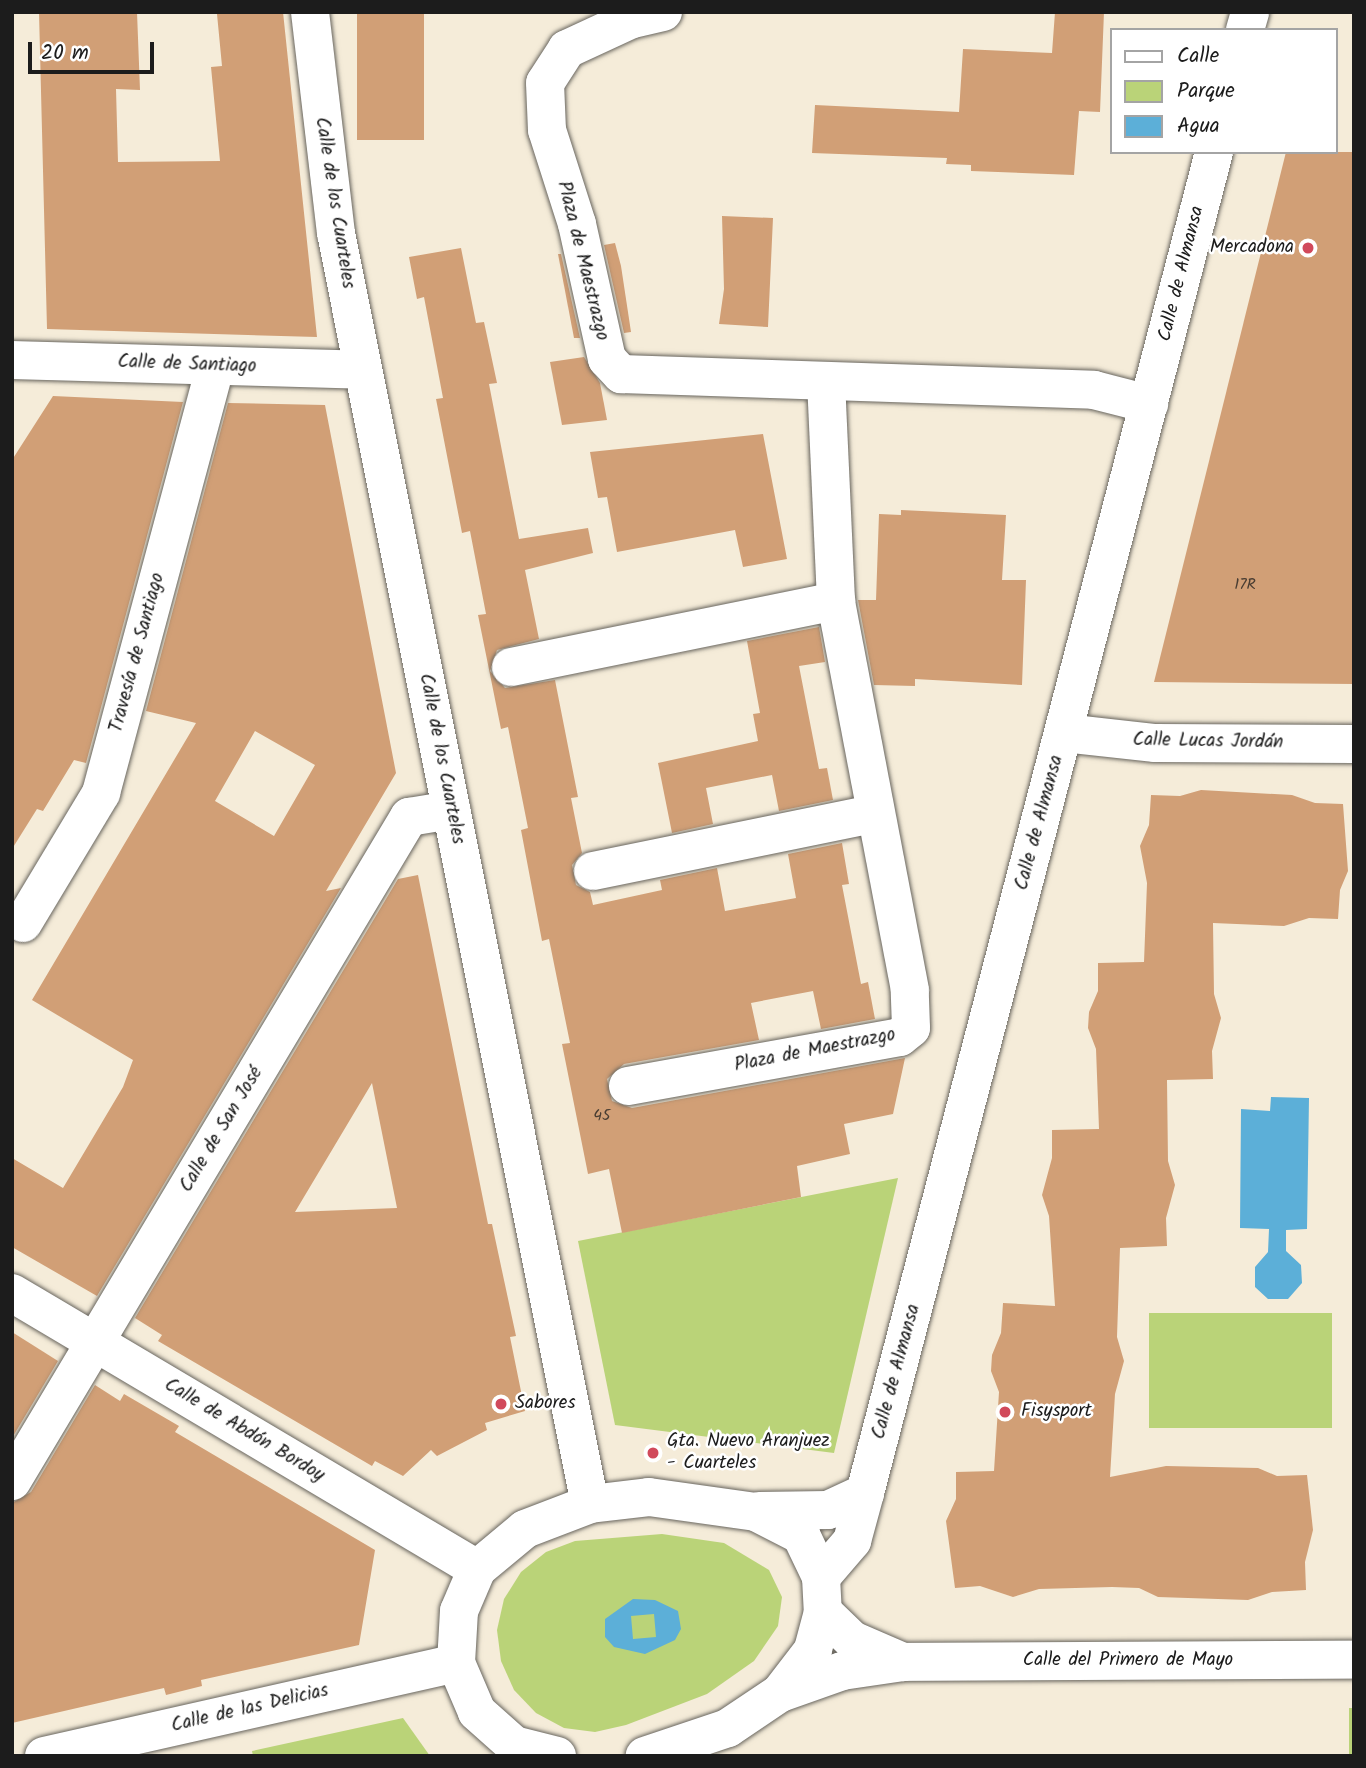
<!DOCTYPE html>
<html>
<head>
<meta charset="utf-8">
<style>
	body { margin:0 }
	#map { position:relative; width:1366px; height:1768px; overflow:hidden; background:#f5ecd9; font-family:Kalam,sans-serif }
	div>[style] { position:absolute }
	.green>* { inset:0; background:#bad378; transform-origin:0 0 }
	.water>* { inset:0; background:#5cafd8 }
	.building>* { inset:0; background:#d19f76; transform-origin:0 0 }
	.roads { filter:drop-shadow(0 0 2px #68655e) drop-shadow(0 0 2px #68655e) }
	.minor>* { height:38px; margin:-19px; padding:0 19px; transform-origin:19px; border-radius:19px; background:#fff }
	.dots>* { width:19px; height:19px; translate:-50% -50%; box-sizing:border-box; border:4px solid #fff; border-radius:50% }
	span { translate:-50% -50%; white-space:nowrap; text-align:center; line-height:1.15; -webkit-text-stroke:5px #fff; paint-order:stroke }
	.number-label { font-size:16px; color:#493d32 }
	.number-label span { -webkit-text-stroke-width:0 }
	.street-label { font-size:19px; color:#1c1c1c }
	.poi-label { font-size:19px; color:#1c1c1c }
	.right { translate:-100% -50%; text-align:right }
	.left { translate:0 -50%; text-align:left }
	.frame { position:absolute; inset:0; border:14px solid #1c1c1c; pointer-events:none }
	.legend { position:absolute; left:1110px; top:28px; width:228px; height:126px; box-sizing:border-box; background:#fff; border:2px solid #a4a4a4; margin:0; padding:9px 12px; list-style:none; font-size:21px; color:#1c1c1c }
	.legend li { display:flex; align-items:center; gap:14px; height:35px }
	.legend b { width:35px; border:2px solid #a4a4a4 }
	.scale { position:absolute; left:28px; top:42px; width:126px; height:32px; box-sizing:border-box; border:4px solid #1c1c1c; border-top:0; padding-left:9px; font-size:21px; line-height:24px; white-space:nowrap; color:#1c1c1c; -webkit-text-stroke:5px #fff; paint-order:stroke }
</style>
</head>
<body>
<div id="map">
	<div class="green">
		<i style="clip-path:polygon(898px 1178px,834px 1453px,615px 1425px,578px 1241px)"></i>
		<i style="left:1149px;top:1313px;width:183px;height:115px"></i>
		<i style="clip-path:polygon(662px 1534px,724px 1543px,769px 1570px,782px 1597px,778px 1626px,754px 1661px,707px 1694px,626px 1725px,595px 1732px,564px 1728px,536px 1713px,514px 1690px,501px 1661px,497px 1630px,504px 1599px,521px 1572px,546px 1552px,575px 1541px)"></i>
		<i style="left:1349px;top:1708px;width:5px;height:48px"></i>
		<i style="clip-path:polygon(403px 1718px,430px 1756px,253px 1756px,252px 1751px)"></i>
	</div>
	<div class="water">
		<i style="clip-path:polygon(1271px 1097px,1309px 1098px,1307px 1229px,1286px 1230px,1286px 1251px,1301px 1265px,1302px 1283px,1288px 1299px,1268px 1299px,1255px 1287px,1255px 1267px,1268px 1252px,1269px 1229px,1240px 1228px,1241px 1109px,1270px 1111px)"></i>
		<i style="clip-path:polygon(evenodd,633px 1599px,655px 1600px,678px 1611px,681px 1629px,675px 1640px,645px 1654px,614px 1647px,605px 1637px,605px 1619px,633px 1599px,654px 1614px,656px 1637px,633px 1639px,631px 1616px,654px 1614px)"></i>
	</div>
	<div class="building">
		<i style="clip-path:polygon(39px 12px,137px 12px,140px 90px,116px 89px,118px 162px,220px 161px,211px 67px,222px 66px,217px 14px,283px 12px,317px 337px,47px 329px)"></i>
		<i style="left:357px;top:12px;width:67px;height:128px"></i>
		<i style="clip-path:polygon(1055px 12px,1104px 12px,1100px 112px,1079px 111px,1074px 175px,971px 171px,971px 165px,946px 164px,947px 158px,812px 153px,815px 105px,959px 112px,963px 49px,1052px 53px)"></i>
		<i style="clip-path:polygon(1286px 152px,1354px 152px,1354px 684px,1154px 682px)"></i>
		<i style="clip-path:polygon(722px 216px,773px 218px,768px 327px,719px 324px,724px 289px)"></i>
		<i style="clip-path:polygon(615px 243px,621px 266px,631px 332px,624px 333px,604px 245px)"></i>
		<i style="clip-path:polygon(461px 248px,476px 323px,484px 322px,497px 383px,489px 384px,519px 539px,588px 528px,593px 553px,525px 570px,539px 639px,497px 650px,490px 671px,505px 688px,555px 680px,578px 797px,571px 798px,582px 853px,572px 865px,576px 885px,590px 892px,593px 905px,662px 890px,660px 880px,717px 868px,725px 911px,796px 898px,788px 854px,842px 843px,849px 884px,842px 885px,861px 984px,868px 982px,875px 1019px,821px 1029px,813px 991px,751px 1003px,759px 1040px,624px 1064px,607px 1079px,612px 1101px,632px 1108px,905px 1058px,893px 1114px,844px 1124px,850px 1154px,797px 1166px,801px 1197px,622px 1233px,609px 1169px,588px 1174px,562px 1044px,570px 1043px,549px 939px,542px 941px,521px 830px,528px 828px,508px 727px,501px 729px,478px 615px,486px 614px,470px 531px,462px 533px,436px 399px,443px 398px,434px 350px,424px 297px,417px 299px,409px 257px)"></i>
		<i style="clip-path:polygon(558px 254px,561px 254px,580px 338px,574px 338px)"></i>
		<i style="clip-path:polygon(584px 357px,600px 383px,607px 420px,562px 425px,550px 362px)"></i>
		<i style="clip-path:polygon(53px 396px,183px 402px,86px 763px,74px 760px,43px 811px,37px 809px,12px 849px,12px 460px)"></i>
		<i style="clip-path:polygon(evenodd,228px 403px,325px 405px,396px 773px,326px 891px,341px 888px,97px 1296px,12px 1247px,12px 1158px,63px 1188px,123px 1087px,133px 1060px,32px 1000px,196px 723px,146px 711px,228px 403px,255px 731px,315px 765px,274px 836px,215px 801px,255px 731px)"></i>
		<i style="clip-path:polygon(763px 434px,787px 559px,743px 567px,735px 530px,617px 552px,607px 497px,598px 498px,590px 452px)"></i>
		<i style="clip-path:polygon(901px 510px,1006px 515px,1002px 580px,1026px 580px,1022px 685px,915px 679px,915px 686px,874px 685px,858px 600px,876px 600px,879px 514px,901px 515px)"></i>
		<i style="clip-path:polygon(819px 627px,825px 662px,799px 666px,819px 769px,827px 768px,833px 800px,779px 811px,772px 775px,706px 788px,713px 824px,672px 833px,658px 763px,758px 741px,753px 714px,760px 713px,747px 641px)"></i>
		<i style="clip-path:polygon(1201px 790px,1292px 795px,1315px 803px,1343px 804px,1348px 871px,1340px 890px,1338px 919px,1309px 918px,1284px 926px,1213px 923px,1214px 994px,1221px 1018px,1212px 1051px,1213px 1079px,1167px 1080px,1168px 1161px,1175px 1185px,1166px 1218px,1167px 1246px,1120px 1248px,1117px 1337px,1124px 1361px,1115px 1394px,1110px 1477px,1166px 1466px,1258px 1468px,1277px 1476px,1307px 1475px,1313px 1530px,1305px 1562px,1306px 1590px,1272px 1592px,1248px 1600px,1158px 1597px,1139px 1588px,1112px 1587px,1039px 1589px,1013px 1597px,980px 1586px,955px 1588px,946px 1521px,956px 1499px,956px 1472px,994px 1471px,999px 1392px,991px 1371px,992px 1355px,1001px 1333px,1003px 1303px,1055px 1306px,1049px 1216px,1042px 1195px,1052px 1158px,1052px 1130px,1099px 1129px,1096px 1049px,1088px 1028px,1089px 1012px,1098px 991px,1098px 963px,1144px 962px,1147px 883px,1140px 846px,1149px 825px,1151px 795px,1180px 796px)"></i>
		<i style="clip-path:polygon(evenodd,418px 875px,488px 1224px,492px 1224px,516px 1336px,510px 1337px,525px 1411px,485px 1423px,487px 1430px,437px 1456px,431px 1450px,403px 1476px,375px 1461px,372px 1466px,158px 1341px,162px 1335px,135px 1318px,398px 879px,418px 875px,372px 1083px,397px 1208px,295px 1212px,372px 1083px)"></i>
		<i style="clip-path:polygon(12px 1332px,58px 1361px,12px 1438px)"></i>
		<i style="clip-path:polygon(95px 1385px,120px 1401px,124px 1394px,179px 1426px,175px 1432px,375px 1550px,359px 1645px,201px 1680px,202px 1686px,166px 1695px,164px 1688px,12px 1723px,12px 1503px,31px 1492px)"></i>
	</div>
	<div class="roads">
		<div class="minor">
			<i style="left:310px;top:12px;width:223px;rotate:83.3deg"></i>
			<i style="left:336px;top:233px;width:1296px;rotate:78.7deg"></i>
			<i style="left:663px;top:12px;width:32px;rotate:167deg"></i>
			<i style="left:632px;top:19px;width:72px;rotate:155.2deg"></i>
			<i style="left:567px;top:49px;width:40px;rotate:122.9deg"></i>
			<i style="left:545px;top:83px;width:47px;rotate:87.6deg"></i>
			<i style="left:547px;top:130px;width:99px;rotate:72.3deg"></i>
			<i style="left:577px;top:224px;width:138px;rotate:77.5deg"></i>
			<i style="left:607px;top:359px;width:21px;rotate:47deg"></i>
			<i style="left:621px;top:374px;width:473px;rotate:1.9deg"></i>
			<i style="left:1094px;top:390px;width:57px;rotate:14.3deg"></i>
			<i style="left:1245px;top:30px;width:19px;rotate:-74deg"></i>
			<i style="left:12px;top:360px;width:350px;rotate:1.6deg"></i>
			<i style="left:511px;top:667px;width:332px;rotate:-11.5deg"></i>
			<i style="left:1064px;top:733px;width:92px;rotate:6.3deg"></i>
			<i style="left:1155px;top:743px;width:199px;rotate:0.3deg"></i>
			<i style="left:593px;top:871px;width:287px;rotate:-11.5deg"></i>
			<i style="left:23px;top:923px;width:152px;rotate:-59deg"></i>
			<i style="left:101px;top:793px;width:441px;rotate:-75deg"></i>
			<i style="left:628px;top:1086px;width:276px;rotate:-10.2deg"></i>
			<i style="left:900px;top:1037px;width:14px;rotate:-39deg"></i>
			<i style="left:911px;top:1028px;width:38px;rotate:-92deg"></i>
			<i style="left:910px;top:990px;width:396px;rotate:-100.8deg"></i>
			<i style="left:836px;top:601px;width:219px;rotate:-92.6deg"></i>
			<i style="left:12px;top:1293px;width:541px;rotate:30.69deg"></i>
			<i style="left:12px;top:1481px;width:774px;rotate:-59.13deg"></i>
			<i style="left:409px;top:817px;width:43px;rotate:-9.5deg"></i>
			<i style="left:759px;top:1511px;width:69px;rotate:-0.8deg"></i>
			<i style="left:828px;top:1510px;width:41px;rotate:-24.7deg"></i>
			<i style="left:821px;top:1577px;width:48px;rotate:-49.3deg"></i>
			<i style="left:852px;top:1541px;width:50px;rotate:-74.8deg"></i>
			<i style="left:865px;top:1493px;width:1386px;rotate:-75.41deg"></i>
			<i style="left:823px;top:1612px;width:40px;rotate:44deg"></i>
			<i style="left:852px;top:1640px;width:56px;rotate:23.3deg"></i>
			<i style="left:780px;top:1693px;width:66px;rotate:-19.5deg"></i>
			<i style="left:842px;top:1671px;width:62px;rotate:-8.4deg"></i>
			<i style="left:903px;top:1662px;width:451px;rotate:-0.3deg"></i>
			<i style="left:44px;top:1756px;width:422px;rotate:-12.7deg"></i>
			<i style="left:557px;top:1756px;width:44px;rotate:-165.7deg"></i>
			<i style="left:514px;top:1745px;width:50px;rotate:-138.3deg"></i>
			<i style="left:477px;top:1712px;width:53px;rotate:-113.2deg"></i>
			<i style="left:456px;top:1663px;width:52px;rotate:-86.7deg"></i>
			<i style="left:459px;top:1611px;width:46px;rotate:-66.8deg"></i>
			<i style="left:477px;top:1569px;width:62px;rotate:-39.8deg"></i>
			<i style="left:525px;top:1529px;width:70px;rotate:-21deg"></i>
			<i style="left:590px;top:1504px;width:59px;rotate:-6.8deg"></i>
			<i style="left:649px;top:1497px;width:108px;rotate:8deg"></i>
			<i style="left:756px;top:1512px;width:51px;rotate:27.1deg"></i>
			<i style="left:801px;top:1535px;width:47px;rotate:64.5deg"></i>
			<i style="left:821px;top:1577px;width:35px;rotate:87deg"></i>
			<i style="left:823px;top:1612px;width:39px;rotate:105deg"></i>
			<i style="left:813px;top:1650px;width:54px;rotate:127.5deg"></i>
			<i style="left:780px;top:1693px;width:63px;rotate:146.1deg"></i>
			<i style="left:728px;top:1728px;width:88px;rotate:161.4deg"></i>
		</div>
	</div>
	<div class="dots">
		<i style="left:1308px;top:248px;background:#d1495b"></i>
		<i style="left:501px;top:1404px;background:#d1495b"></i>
		<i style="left:1005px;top:1412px;background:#d1495b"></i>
		<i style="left:653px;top:1453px;background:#d1495b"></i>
	</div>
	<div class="number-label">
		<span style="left:1245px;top:585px">17R</span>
		<span style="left:602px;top:1116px">45</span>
	</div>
	<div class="street-label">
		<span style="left:334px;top:203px;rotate:81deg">Calle de los Cuarteles</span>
		<span style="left:582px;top:261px;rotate:76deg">Plaza de Maestrazgo</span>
		<span style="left:1182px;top:274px;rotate:-76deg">Calle de Almansa</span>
		<span style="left:187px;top:365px;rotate:2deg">Calle de Santiago</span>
		<span style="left:138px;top:653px;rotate:-75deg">Travesía de Santiago</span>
		<span style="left:1208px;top:742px;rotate:1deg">Calle Lucas Jordán</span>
		<span style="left:441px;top:759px;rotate:79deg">Calle de los Cuarteles</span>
		<span style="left:1040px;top:823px;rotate:-75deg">Calle de Almansa</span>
		<span style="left:815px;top:1051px;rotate:-11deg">Plaza de Maestrazgo</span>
		<span style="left:222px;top:1130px;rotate:-59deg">Calle de San José</span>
		<span style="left:897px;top:1372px;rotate:-75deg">Calle de Almansa</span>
		<span style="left:244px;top:1431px;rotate:31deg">Calle de Abdón Bordoy</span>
		<span style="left:1128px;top:1661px">Calle del Primero de Mayo</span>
		<span style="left:250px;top:1709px;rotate:-13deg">Calle de las Delicias</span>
	</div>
	<div class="poi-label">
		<span class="right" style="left:1294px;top:248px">Mercadona</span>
		<span class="left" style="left:515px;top:1404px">Sabores</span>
		<span class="left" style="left:1021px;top:1412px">Fisysport</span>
		<span class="left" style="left:667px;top:1453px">Gta. Nuevo Aranjuez<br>- Cuarteles</span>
	</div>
	<div class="frame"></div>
	<ul class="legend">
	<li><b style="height:9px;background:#fff"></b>Calle</li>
	<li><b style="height:19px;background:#bad378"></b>Parque</li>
	<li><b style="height:19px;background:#5cafd8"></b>Agua</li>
	</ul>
	<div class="scale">20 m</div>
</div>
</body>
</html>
